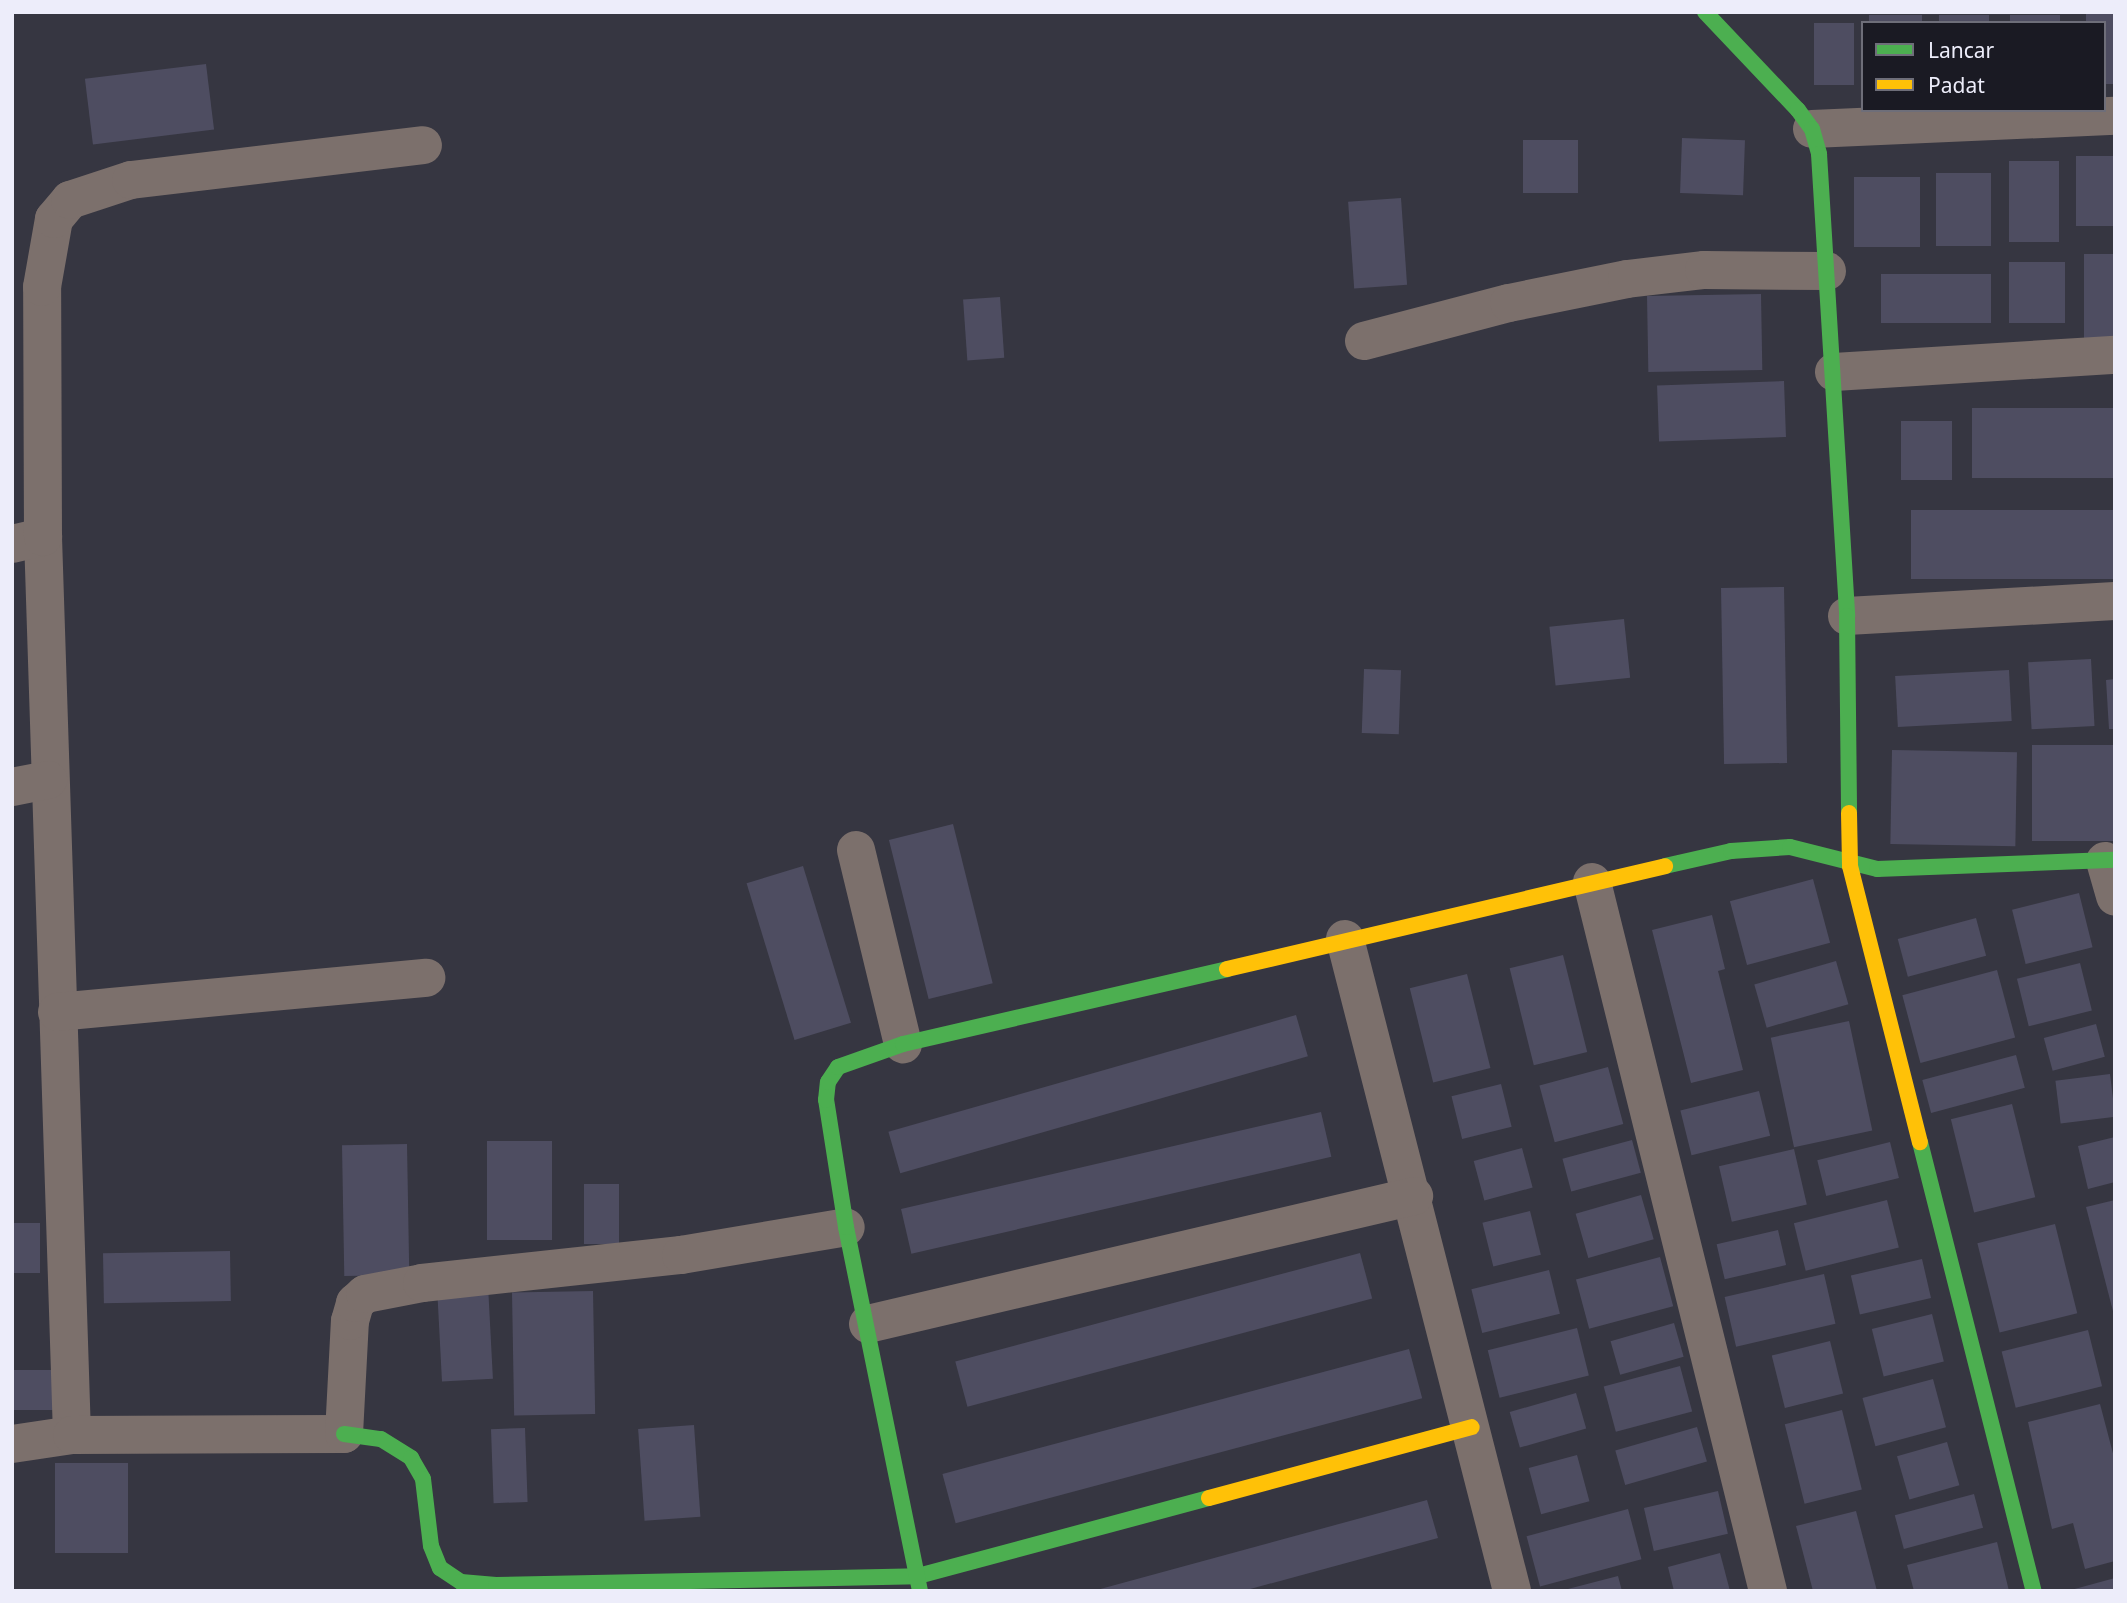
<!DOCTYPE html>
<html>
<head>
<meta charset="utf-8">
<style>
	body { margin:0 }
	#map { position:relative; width:2127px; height:1603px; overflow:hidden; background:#363641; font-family:"Noto Sans",sans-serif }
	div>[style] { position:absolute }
	.building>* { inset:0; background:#4e4d61; transform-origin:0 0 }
	.street>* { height:38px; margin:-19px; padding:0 19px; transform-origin:19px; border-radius:19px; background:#7c706c }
	.fast>* { height:16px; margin:-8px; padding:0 8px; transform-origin:8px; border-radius:8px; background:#4caf50 }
	.slow>* { height:16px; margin:-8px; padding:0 8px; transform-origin:8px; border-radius:8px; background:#ffc107 }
	span { translate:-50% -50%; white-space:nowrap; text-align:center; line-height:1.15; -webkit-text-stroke:6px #1a1a23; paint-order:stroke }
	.frame { position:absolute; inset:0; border:14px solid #ededfa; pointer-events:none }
	.legend { position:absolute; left:1861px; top:21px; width:245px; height:91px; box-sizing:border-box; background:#1a1a23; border:2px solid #6e6e79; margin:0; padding:9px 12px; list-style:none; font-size:21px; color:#ededfa }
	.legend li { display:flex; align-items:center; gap:14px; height:35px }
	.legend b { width:35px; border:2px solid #6e6e79 }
</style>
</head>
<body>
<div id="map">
	<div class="building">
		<i style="clip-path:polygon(2086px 12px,2115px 12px,2115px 84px,2104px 84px,2104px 23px,2086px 23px)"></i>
		<i style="left:1869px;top:15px;width:53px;height:8px"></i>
		<i style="left:1939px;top:15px;width:50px;height:8px"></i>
		<i style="left:2010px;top:15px;width:50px;height:8px"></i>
		<i style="left:1814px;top:23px;width:40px;height:62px"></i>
		<i style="left:206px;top:64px;width:66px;height:122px;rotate:83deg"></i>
		<i style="left:1682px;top:138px;width:63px;height:55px;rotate:2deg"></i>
		<i style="left:1523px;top:140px;width:55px;height:53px"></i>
		<i style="left:2076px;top:156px;width:39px;height:70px"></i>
		<i style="left:2009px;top:161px;width:50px;height:81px"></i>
		<i style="left:1936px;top:173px;width:55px;height:73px"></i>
		<i style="left:1854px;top:177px;width:66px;height:70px"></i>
		<i style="left:1401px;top:198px;width:87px;height:53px;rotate:86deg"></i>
		<i style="left:2084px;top:254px;width:31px;height:92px"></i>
		<i style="left:2009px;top:262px;width:56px;height:61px"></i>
		<i style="left:1881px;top:274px;width:110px;height:49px"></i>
		<i style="left:1761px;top:294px;width:76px;height:114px;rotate:89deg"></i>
		<i style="left:1000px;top:297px;width:61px;height:37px;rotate:86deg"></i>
		<i style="left:1784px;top:381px;width:56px;height:127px;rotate:88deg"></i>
		<i style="left:2115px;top:408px;width:70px;height:143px;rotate:90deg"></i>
		<i style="left:1901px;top:421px;width:51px;height:59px"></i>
		<i style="left:2115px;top:510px;width:69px;height:204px;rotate:90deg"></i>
		<i style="left:1784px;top:587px;width:176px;height:63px;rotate:89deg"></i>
		<i style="left:1624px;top:619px;width:59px;height:75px;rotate:84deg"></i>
		<i style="left:2091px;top:659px;width:67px;height:63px;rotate:87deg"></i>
		<i style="left:1364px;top:669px;width:37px;height:64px;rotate:2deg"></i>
		<i style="left:2009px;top:670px;width:51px;height:114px;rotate:87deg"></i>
		<i style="clip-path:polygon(2115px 679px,2115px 729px,2109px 729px,2106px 680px)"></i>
		<i style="left:2115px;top:745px;width:96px;height:83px;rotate:90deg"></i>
		<i style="left:1892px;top:750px;width:125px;height:94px;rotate:1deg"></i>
		<i style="left:953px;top:824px;width:164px;height:66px;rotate:76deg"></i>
		<i style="left:803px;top:866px;width:164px;height:59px;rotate:73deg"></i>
		<i style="left:1813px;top:879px;width:66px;height:86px;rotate:75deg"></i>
		<i style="left:2079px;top:893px;width:56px;height:69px;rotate:76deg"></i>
		<i style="clip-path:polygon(1712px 915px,1725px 969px,1718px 971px,1743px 1070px,1691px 1083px,1652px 930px)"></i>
		<i style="left:1976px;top:918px;width:39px;height:81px;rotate:75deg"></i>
		<i style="left:1563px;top:955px;width:100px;height:55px;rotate:76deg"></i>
		<i style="left:1836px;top:961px;width:45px;height:85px;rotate:74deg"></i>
		<i style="left:2080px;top:963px;width:49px;height:65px;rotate:76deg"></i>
		<i style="left:1997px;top:970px;width:70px;height:98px;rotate:75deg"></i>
		<i style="left:1467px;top:974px;width:97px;height:59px;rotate:76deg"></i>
		<i style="left:1296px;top:1015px;width:43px;height:424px;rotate:74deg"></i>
		<i style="left:1849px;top:1021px;width:112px;height:80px;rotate:78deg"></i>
		<i style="left:2096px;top:1024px;width:34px;height:54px;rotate:75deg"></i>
		<i style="left:2016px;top:1055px;width:34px;height:97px;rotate:75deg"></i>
		<i style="left:1608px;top:1067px;width:59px;height:71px;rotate:75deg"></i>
		<i style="left:2110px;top:1074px;width:43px;height:55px;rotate:83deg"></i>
		<i style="left:1501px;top:1084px;width:44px;height:51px;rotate:76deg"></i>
		<i style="left:1759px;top:1091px;width:46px;height:81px;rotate:76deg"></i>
		<i style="left:2012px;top:1104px;width:96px;height:63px;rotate:76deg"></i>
		<i style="left:1321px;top:1112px;width:46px;height:431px;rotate:77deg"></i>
		<i style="clip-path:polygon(2115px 1137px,2115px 1182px,2088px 1189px,2078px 1146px)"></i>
		<i style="left:1632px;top:1140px;width:34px;height:72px;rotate:75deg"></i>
		<i style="left:487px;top:1141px;width:65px;height:99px"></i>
		<i style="left:1890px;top:1142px;width:37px;height:75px;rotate:76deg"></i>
		<i style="left:407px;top:1144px;width:131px;height:65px;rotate:89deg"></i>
		<i style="left:1522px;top:1148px;width:41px;height:50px;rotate:75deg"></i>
		<i style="left:1794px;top:1149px;width:57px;height:77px;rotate:77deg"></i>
		<i style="left:584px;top:1184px;width:35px;height:60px"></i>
		<i style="left:1641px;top:1195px;width:46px;height:68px;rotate:74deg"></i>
		<i style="left:1887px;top:1200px;width:49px;height:96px;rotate:76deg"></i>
		<i style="clip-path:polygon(2115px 1200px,2115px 1315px,2114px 1315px,2086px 1207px)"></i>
		<i style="left:1530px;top:1211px;width:45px;height:49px;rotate:76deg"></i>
		<i style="left:12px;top:1223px;width:28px;height:50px"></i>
		<i style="left:2055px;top:1224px;width:92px;height:80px;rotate:76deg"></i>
		<i style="left:1778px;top:1230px;width:36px;height:63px;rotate:77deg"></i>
		<i style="left:230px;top:1251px;width:50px;height:127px;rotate:89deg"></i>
		<i style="left:1360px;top:1253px;width:47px;height:419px;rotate:75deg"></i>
		<i style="left:1660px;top:1257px;width:51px;height:87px;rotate:75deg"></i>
		<i style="left:1922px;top:1259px;width:40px;height:73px;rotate:77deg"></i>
		<i style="left:1549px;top:1270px;width:45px;height:80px;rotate:76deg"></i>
		<i style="left:1824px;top:1274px;width:51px;height:102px;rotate:77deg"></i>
		<i style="left:488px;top:1285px;width:94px;height:51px;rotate:87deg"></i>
		<i style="left:593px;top:1291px;width:123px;height:81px;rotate:89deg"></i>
		<i style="left:1932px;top:1314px;width:49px;height:62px;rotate:76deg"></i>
		<i style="left:1674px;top:1323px;width:35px;height:66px;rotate:74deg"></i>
		<i style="left:1577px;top:1328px;width:49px;height:92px;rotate:76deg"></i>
		<i style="left:2088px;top:1330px;width:58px;height:89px;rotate:76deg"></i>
		<i style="left:1830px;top:1341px;width:54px;height:60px;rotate:76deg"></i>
		<i style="left:1409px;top:1349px;width:51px;height:483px;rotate:75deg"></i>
		<i style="left:1680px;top:1366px;width:47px;height:79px;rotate:75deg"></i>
		<i style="left:12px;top:1370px;width:49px;height:40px"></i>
		<i style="left:1933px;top:1379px;width:50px;height:73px;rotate:75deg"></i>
		<i style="left:1576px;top:1393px;width:37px;height:69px;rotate:74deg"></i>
		<i style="clip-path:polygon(2100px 1404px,2115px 1461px,2115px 1561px,2085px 1569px,2073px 1523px,2052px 1529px,2028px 1422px)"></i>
		<i style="left:1842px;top:1410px;width:82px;height:59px;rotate:76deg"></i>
		<i style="left:694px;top:1425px;width:92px;height:56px;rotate:86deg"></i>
		<i style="left:1697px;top:1427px;width:36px;height:85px;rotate:74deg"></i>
		<i style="left:525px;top:1428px;width:74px;height:34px;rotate:88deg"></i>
		<i style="left:1947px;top:1442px;width:45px;height:52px;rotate:74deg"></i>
		<i style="left:1577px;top:1455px;width:48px;height:50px;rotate:75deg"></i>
		<i style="left:55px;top:1463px;width:73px;height:90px"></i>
		<i style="left:1718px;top:1491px;width:44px;height:76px;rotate:77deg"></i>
		<i style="left:1974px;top:1494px;width:35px;height:82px;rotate:75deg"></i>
		<i style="clip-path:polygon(1427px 1500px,1438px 1538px,1243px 1591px,1093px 1591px)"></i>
		<i style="left:1628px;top:1509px;width:52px;height:105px;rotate:75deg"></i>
		<i style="clip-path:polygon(1856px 1511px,1877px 1591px,1813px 1591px,1796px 1526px)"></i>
		<i style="clip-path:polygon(1997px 1542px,2009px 1591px,1914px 1591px,1907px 1565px)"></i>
		<i style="clip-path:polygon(1720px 1553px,1730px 1591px,1674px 1591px,1668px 1567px)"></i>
		<i style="clip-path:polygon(1618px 1576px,1622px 1591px,1565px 1591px,1564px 1590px)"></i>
		<i style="clip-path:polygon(2115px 1578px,2115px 1591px,2071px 1591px,2071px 1590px)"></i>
	</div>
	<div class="street">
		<i style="left:1812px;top:129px;width:303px;rotate:-2.5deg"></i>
		<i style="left:1364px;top:341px;width:150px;rotate:-14.7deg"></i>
		<i style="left:1509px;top:303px;width:120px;rotate:-11.5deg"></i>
		<i style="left:1627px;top:279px;width:78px;rotate:-6.7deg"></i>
		<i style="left:1704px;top:270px;width:123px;rotate:0.5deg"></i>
		<i style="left:1834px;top:372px;width:282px;rotate:-3.5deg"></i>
		<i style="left:43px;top:537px;width:898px;rotate:88.15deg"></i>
		<i style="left:12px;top:544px;width:32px;rotate:-13deg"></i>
		<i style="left:43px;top:537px;width:250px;rotate:-90.2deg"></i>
		<i style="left:42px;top:287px;width:69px;rotate:-80deg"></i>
		<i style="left:54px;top:219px;width:25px;rotate:-50deg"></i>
		<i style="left:70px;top:200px;width:64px;rotate:-18.2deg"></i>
		<i style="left:131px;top:180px;width:294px;rotate:-6.8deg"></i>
		<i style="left:1847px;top:616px;width:268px;rotate:-3.2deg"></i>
		<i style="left:12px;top:787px;width:37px;rotate:-11deg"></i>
		<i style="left:856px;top:850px;width:200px;rotate:76.4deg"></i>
		<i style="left:2105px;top:861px;width:37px;rotate:74deg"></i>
		<i style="left:1592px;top:882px;width:731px;rotate:76.06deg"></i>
		<i style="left:1345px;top:939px;width:673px;rotate:75.63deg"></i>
		<i style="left:57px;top:1012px;width:371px;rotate:-5.3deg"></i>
		<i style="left:868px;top:1324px;width:561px;rotate:-13.19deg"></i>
		<i style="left:12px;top:1444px;width:61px;rotate:-8.5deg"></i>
		<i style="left:72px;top:1435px;width:272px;rotate:-0.2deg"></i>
		<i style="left:344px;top:1434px;width:113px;rotate:-87deg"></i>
		<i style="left:350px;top:1321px;width:19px;rotate:-74deg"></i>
		<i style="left:355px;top:1303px;width:13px;rotate:-42deg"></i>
		<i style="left:365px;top:1294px;width:58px;rotate:-10.9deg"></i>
		<i style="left:422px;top:1283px;width:261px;rotate:-6.2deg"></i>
		<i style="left:681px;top:1255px;width:167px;rotate:-9.6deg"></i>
	</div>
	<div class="fast">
		<i style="left:1705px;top:12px;width:135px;rotate:46.5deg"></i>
		<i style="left:1798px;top:110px;width:24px;rotate:54deg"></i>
		<i style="left:1812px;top:129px;width:26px;rotate:74deg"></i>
		<i style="left:1819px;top:154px;width:463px;rotate:86.5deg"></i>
		<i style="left:1847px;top:616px;width:197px;rotate:89.4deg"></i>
		<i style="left:1665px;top:866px;width:68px;rotate:-12.8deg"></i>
		<i style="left:1731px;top:851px;width:59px;rotate:-3.9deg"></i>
		<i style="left:1790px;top:847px;width:90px;rotate:14.2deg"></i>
		<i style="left:1877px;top:869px;width:238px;rotate:-2.2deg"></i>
		<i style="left:1920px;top:1142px;width:463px;rotate:75.8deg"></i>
		<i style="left:344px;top:1434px;width:37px;rotate:8deg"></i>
		<i style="left:381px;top:1439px;width:36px;rotate:32deg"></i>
		<i style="left:411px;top:1458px;width:24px;rotate:60deg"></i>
		<i style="left:423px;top:1479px;width:67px;rotate:83.2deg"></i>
		<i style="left:431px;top:1546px;width:24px;rotate:68deg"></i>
		<i style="left:440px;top:1568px;width:25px;rotate:34deg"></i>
		<i style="left:461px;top:1582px;width:35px;rotate:5deg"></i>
		<i style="left:496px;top:1585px;width:422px;rotate:-1.2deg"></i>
		<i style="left:918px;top:1576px;width:301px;rotate:-15deg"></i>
		<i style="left:920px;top:1591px;width:371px;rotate:-101.5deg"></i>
		<i style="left:846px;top:1227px;width:129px;rotate:-98.9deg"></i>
		<i style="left:826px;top:1100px;width:18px;rotate:-84deg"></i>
		<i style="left:828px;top:1082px;width:18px;rotate:-56deg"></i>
		<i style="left:838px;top:1067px;width:69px;rotate:-19.5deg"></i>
		<i style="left:903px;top:1044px;width:333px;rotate:-13deg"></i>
	</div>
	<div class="slow">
		<i style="left:1849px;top:813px;width:53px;rotate:88.9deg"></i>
		<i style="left:1850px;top:866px;width:285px;rotate:75.8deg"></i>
		<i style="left:1227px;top:969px;width:450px;rotate:-13.2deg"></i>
		<i style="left:1209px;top:1498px;width:272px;rotate:-15.1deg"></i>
	</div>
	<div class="frame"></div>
	<ul class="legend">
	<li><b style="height:9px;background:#4caf50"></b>Lancar</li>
	<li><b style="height:9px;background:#ffc107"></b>Padat</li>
	</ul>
</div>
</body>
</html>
